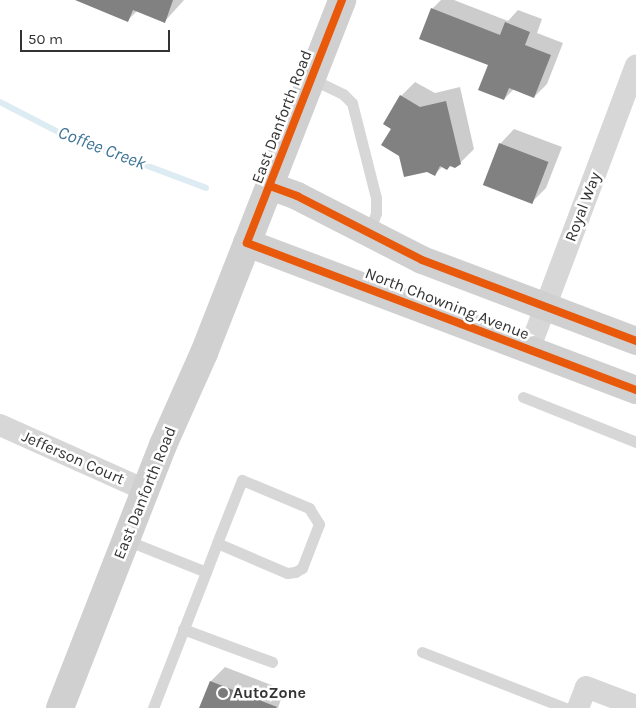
<!DOCTYPE html>
<html>
<head>
<meta charset="utf-8">
<style>
	body { margin:0 }
	#map { position:relative; width:636px; height:708px; overflow:hidden; background:#fff; font-family:Karla,sans-serif }
	div>[style] { position:absolute }
	.shadow>* { inset:0; background:#0003 }
	.stream>* { height:6px; margin:-3px; padding:0 3px; transform-origin:3px; border-radius:3px; background:#ddebf3 }
	.building>* { inset:0; background:#818181; transform-origin:0 0 }
	.lane>* { height:11px; margin:-5.5px; padding:0 5.5px; transform-origin:5.5px; border-radius:5.5px; background:#d7d7d7 }
	.street>* { height:22px; margin:-11px; padding:0 11px; transform-origin:11px; border-radius:11px; background:#d7d7d7 }
	.secondary>* { height:28px; margin:-14px; padding:0 14px; transform-origin:14px; border-radius:14px; background:#d0d0d0 }
	.cycleway>* { height:8px; margin:-4px; padding:0 4px; transform-origin:4px; border-radius:4px; background:#e8590c }
	.dots>* { width:14px; height:14px; translate:-50% -50%; box-sizing:border-box; border:2px solid #fff; border-radius:50% }
	span { translate:-50% -50%; white-space:nowrap; text-align:center; line-height:1.15; -webkit-text-stroke:5px #fff; paint-order:stroke }
	.street-label { font-size:16px; color:#333 }
	.poi-label { font-size:16px; color:#333; font-weight:700 }
	.left { translate:0 -50%; text-align:left }
	.water-label { font-size:18px; color:#3f7597; font-style:italic }
	.scale { position:absolute; left:20px; top:30px; width:150px; height:22px; box-sizing:border-box; border:2px solid #333; border-top:0; padding-left:6px; font-size:15px; line-height:18px; white-space:nowrap; color:#333; -webkit-text-stroke:4px #fff; paint-order:stroke }
</style>
</head>
<body>
<div id="map">
	<div class="shadow">
		<i style="clip-path:polygon(102px 0,184px 0,165px 21px,137px 11px,128px 20px)"></i>
		<i style="clip-path:polygon(441px 0,454px 0,508px 21px,518px 10px,542px 19px,537px 33px,563px 43px,547px 84px,534px 97px,514px 89px,504px 99px,489px 65px,432px 9px)"></i>
		<i style="clip-path:polygon(415px 82px,435px 93px,460px 87px,474px 149px,460px 163px,443px 166px,434px 175px,393px 128px,401px 96px)"></i>
		<i style="clip-path:polygon(514px 129px,562px 147px,546px 188px,532px 202px,500px 144px)"></i>
		<i style="clip-path:polygon(225px 667px,284px 690px,278px 708px,201px 708px,211px 681px)"></i>
	</div>
	<div class="stream">
		<i style="left:0;top:102px;width:68px;rotate:27.3deg"></i>
		<i style="left:60px;top:133px;width:156px;rotate:20.6deg"></i>
	</div>
	<div class="building">
		<i style="clip-path:polygon(75px 0,173px 0,165px 23px,133px 10px,128px 22px)"></i>
		<i style="clip-path:polygon(431px 8px,500px 35px,505px 22px,530px 32px,525px 45px,551px 55px,534px 98px,509px 88px,504px 100px,478px 90px,488px 65px,419px 39px)"></i>
		<i style="clip-path:polygon(400px 95px,420px 107px,446px 101px,461px 164px,455px 168px,450px 166px,447px 170px,440px 166px,435px 176px,427px 172px,404px 177px,399px 156px,381px 145px,391px 129px,383px 124px)"></i>
		<i style="left:499px;top:143px;width:53px;height:45px;rotate:21deg"></i>
		<i style="clip-path:polygon(210px 681px,277px 707px,276px 708px,199px 708px)"></i>
	</div>
	<div class="lane">
		<i style="left:312px;top:79px;width:34px;rotate:26deg"></i>
		<i style="left:343px;top:94px;width:13px;rotate:45deg"></i>
		<i style="left:352px;top:103px;width:98px;rotate:75.8deg"></i>
		<i style="left:376px;top:198px;width:15px;rotate:90deg"></i>
		<i style="left:376px;top:213px;width:21px;rotate:109deg"></i>
		<i style="left:523px;top:397px;width:122px;rotate:21.7deg"></i>
		<i style="left:126px;top:540px;width:86px;rotate:21.8deg"></i>
		<i style="left:183px;top:629px;width:95px;rotate:20.3deg"></i>
		<i style="left:422px;top:652px;width:155px;rotate:21.3deg"></i>
		<i style="left:153px;top:708px;width:146px;rotate:-68.7deg"></i>
		<i style="left:206px;top:572px;width:31px;rotate:-69deg"></i>
		<i style="left:217px;top:543px;width:68px;rotate:-68.4deg"></i>
		<i style="left:242px;top:480px;width:73px;rotate:22.7deg"></i>
		<i style="left:309px;top:508px;width:19px;rotate:58deg"></i>
		<i style="left:319px;top:524px;width:47px;rotate:111.1deg"></i>
		<i style="left:302px;top:568px;width:8px;rotate:150deg"></i>
		<i style="left:295px;top:572px;width:8px;rotate:173deg"></i>
		<i style="left:287px;top:573px;width:76px;rotate:-156.8deg"></i>
	</div>
	<div class="street">
		<i style="left:529px;top:350px;width:304px;rotate:-69.4deg"></i>
		<i style="left:0;top:425px;width:159px;rotate:24.1deg"></i>
		<i style="left:578px;top:708px;width:22px;rotate:-69deg"></i>
		<i style="left:586px;top:687px;width:53px;rotate:20.8deg"></i>
	</div>
	<div class="secondary">
		<i style="left:270px;top:186px;width:29px;rotate:20deg"></i>
		<i style="left:297px;top:196px;width:140px;rotate:27.1deg"></i>
		<i style="left:422px;top:260px;width:229px;rotate:20.7deg"></i>
		<i style="left:247px;top:243px;width:416px;rotate:20.7deg"></i>
		<i style="left:60px;top:708px;width:282px;rotate:-68.6deg"></i>
		<i style="left:163px;top:445px;width:101px;rotate:-66deg"></i>
		<i style="left:204px;top:353px;width:379px;rotate:-68.6deg"></i>
	</div>
	<div class="cycleway">
		<i style="left:342px;top:0;width:261px;rotate:111.4deg"></i>
		<i style="left:247px;top:243px;width:416px;rotate:20.7deg"></i>
		<i style="left:270px;top:186px;width:29px;rotate:20deg"></i>
		<i style="left:297px;top:196px;width:140px;rotate:27.1deg"></i>
		<i style="left:422px;top:260px;width:229px;rotate:20.7deg"></i>
	</div>
	<div class="dots">
		<i style="left:223px;top:693px;background:#7a7a7a"></i>
	</div>
	<div class="street-label">
		<span style="left:282px;top:117px;rotate:-69deg">East Danforth Road</span>
		<span style="left:583px;top:207px;rotate:-69deg">Royal Way</span>
		<span style="left:447px;top:304px;rotate:21deg">North Chowning Avenue</span>
		<span style="left:73px;top:458px;rotate:24deg">Jefferson Court</span>
		<span style="left:145px;top:493px;rotate:-68deg">East Danforth Road</span>
	</div>
	<div class="poi-label">
		<span class="left" style="left:233px;top:693px">AutoZone</span>
	</div>
	<div class="water-label">
		<span style="left:102px;top:148px;rotate:21deg">Coffee Creek</span>
	</div>
	<div class="scale">50 m</div>
</div>
</body>
</html>
